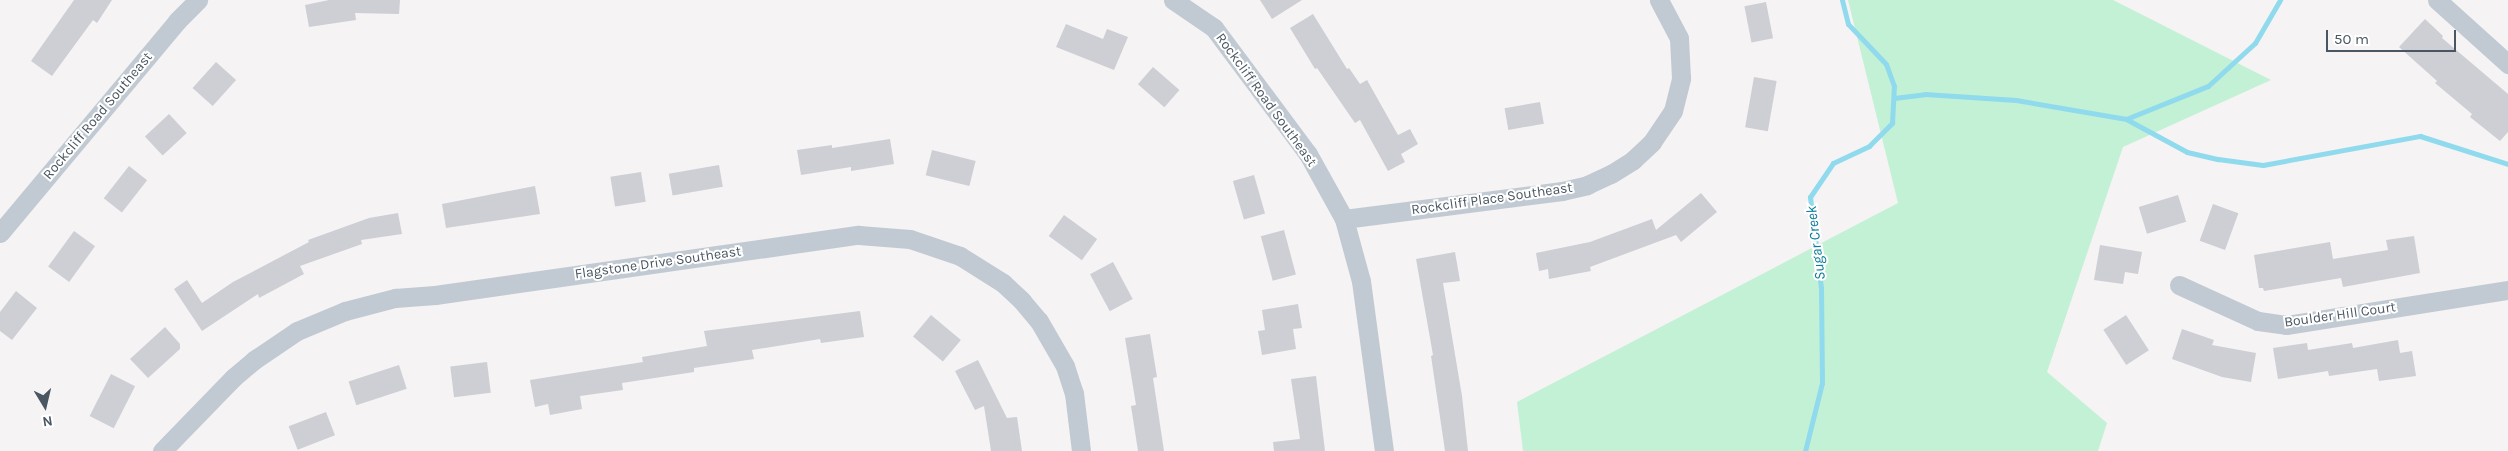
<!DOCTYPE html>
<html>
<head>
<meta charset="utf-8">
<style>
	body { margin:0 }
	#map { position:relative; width:2508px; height:451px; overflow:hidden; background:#f5f3f3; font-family:Karla,sans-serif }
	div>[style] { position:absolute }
	.green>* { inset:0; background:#c3f1d5 }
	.stream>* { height:5px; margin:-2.5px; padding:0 2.5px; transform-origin:2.5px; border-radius:2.5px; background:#90daee }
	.building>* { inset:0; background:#cdcfd5; transform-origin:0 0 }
	.street>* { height:19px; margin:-9.5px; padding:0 9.5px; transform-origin:9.5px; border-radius:9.5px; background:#c1cad2 }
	span { translate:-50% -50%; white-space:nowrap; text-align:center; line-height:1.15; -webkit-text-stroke:4px #fff; paint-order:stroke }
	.street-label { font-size:14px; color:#4a5661 }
	.water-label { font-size:15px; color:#0c7c9b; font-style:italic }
	.north { position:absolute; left:20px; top:381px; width:50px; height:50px; -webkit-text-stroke:4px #fff; paint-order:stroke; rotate:171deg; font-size:14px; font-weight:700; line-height:20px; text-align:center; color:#4a5661 }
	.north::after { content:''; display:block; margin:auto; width:18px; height:22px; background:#4a5661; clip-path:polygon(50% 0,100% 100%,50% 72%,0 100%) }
	.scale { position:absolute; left:2326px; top:30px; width:130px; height:22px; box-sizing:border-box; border:2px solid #4a5661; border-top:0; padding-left:6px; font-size:15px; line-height:18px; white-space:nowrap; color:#4a5661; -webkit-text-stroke:4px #fff; paint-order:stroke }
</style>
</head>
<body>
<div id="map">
	<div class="green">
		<i style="clip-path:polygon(1848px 0,2113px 0,2271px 80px,2123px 147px,2047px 372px,2107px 423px,2098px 451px,1523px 451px,1517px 402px,1898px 203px)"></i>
	</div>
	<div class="stream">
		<i style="left:1894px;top:98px;width:31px;rotate:-7deg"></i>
		<i style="left:1925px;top:94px;width:91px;rotate:3.8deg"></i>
		<i style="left:2016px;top:100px;width:112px;rotate:9.8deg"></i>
		<i style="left:2126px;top:119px;width:69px;rotate:28.4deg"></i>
		<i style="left:2187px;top:152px;width:32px;rotate:13deg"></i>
		<i style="left:2218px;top:159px;width:45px;rotate:7.6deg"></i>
		<i style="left:2263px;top:165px;width:160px;rotate:-10.5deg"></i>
		<i style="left:2420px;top:136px;width:92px;rotate:17.7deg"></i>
		<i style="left:2126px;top:119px;width:88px;rotate:-21.9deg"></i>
		<i style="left:2208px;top:86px;width:64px;rotate:-42.5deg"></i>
		<i style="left:2255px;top:43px;width:50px;rotate:-59.8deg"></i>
		<i style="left:1805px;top:451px;width:70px;rotate:-76deg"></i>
		<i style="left:1822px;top:383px;width:95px;rotate:-90.6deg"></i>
		<i style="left:1821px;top:288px;width:92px;rotate:-96.9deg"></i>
		<i style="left:1810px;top:197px;width:41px;rotate:-55.9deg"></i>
		<i style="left:1833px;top:163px;width:40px;rotate:-25deg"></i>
		<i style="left:1869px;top:146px;width:33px;rotate:-45deg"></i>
		<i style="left:1892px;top:123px;width:37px;rotate:-87deg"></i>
		<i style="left:1894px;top:86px;width:23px;rotate:-110deg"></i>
		<i style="left:1886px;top:64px;width:55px;rotate:-133.5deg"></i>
		<i style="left:1848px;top:24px;width:25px;rotate:-104deg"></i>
	</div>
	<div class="building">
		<i style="clip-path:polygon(74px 0,112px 0,97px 23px,93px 20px,52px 76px,31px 61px)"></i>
		<i style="clip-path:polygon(329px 0,400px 0,399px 14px,355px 13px,356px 20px,309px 27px,305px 5px)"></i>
		<i style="clip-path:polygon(1260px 0,1302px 0,1272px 19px)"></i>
		<i style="left:1766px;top:2px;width:37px;height:22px;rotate:79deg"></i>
		<i style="clip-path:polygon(1313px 14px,1347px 69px,1349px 68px,1360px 84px,1367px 80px,1398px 135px,1410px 129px,1418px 144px,1401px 154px,1405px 162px,1388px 171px,1360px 120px,1355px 123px,1317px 68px,1315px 69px,1290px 28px)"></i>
		<i style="clip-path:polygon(2425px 19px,2443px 36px,2442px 38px,2508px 94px,2508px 132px,2500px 141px,2470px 117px,2472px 114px,2435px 83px,2437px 81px,2399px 47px)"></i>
		<i style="clip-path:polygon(1066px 24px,1103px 39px,1107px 29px,1128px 37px,1114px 70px,1056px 47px)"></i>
		<i style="left:216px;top:62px;width:27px;height:35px;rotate:42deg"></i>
		<i style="left:1153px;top:67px;width:35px;height:23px;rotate:41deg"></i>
		<i style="left:1754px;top:77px;width:23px;height:51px;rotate:10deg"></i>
		<i style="left:1540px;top:102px;width:22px;height:36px;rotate:80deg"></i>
		<i style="left:169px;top:114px;width:26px;height:33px;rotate:47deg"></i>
		<i style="clip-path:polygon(890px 139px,894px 164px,851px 171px,851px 167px,801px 175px,797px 150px,832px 145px,832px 148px)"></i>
		<i style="left:932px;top:150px;width:45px;height:26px;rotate:14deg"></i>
		<i style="left:719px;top:165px;width:22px;height:51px;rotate:80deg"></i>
		<i style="left:129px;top:166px;width:23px;height:41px;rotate:38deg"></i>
		<i style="left:641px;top:172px;width:30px;height:31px;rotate:81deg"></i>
		<i style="left:1254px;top:175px;width:40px;height:22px;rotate:74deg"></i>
		<i style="clip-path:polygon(535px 186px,540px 214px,446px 228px,442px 204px)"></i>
		<i style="clip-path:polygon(1701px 193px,1717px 212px,1681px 242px,1676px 235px,1590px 267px,1591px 271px,1549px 279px,1548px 269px,1539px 271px,1536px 253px,1590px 242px,1652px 219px,1656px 230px)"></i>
		<i style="left:2178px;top:195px;width:28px;height:41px;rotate:73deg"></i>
		<i style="left:2213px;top:204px;width:27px;height:39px;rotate:20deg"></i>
		<i style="clip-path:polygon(398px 213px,402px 234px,361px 240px,362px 244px,300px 266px,304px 274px,259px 298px,258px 294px,202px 331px,174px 289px,187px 280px,202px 303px,233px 282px,309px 242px,308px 240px,369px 218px)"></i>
		<i style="left:1064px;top:215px;width:41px;height:26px;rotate:36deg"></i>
		<i style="left:1284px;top:230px;width:46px;height:24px;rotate:75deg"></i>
		<i style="left:74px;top:231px;width:26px;height:44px;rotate:36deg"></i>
		<i style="clip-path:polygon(2414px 236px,2420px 273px,2343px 287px,2341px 278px,2264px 291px,2263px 288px,2259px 288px,2254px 255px,2330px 242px,2333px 259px,2388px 250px,2386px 240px)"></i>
		<i style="clip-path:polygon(2100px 245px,2142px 252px,2138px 274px,2125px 272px,2123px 284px,2094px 280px)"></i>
		<i style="clip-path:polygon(1455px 252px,1460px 281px,1443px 283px,1462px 396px,1468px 451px,1445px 451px,1431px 356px,1433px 355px,1416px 259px)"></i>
		<i style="left:1113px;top:262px;width:42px;height:26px;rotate:62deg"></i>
		<i style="clip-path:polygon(16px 291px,37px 308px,12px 340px,0 331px,0 312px)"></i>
		<i style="clip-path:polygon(1298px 304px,1302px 328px,1293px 329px,1296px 349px,1262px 355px,1258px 331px,1265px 330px,1262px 310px)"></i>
		<i style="clip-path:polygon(860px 311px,864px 337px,821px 343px,820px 339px,752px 350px,754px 359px,694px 368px,694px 372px,622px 383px,623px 390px,580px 396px,582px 409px,550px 415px,548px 404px,535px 407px,530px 380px,643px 362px,642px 357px,707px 346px,704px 331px)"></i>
		<i style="left:931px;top:315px;width:39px;height:28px;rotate:40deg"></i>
		<i style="left:2126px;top:315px;width:42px;height:27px;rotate:57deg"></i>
		<i style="clip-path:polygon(165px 327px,180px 344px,180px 349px,148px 378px,130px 359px)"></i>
		<i style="clip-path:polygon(2182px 329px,2214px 340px,2212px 345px,2256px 353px,2251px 382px,2222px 377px,2172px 359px)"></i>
		<i style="clip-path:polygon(1150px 334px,1157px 377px,1153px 378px,1164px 451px,1138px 451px,1131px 406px,1136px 405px,1125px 338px)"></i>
		<i style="clip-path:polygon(2398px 340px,2400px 353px,2412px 351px,2416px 376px,2379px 381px,2377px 369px,2329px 376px,2328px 371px,2278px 379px,2273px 348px,2307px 343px,2308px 350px,2352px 343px,2353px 348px)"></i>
		<i style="clip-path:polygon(978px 360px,1007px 418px,1017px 417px,1022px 451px,991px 451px,984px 406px,975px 410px,955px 371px)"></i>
		<i style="left:487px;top:362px;width:31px;height:37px;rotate:83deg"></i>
		<i style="left:399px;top:365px;width:25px;height:53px;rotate:72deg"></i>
		<i style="left:111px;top:374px;width:27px;height:47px;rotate:27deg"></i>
		<i style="clip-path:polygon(1316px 376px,1325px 451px,1274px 451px,1273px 442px,1300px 439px,1291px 379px)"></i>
		<i style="left:326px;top:412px;width:25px;height:40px;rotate:69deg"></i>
	</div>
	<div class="street">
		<i style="left:1173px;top:0;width:50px;rotate:34.3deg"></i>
		<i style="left:1214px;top:28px;width:157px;rotate:53.3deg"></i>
		<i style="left:1308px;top:154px;width:74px;rotate:61deg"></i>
		<i style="left:1344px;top:219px;width:64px;rotate:74.7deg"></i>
		<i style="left:1361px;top:281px;width:172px;rotate:82.3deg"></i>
		<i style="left:2437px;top:0;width:96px;rotate:42deg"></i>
		<i style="left:1344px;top:219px;width:220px;rotate:-7.3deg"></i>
		<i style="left:1562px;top:191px;width:26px;rotate:-13deg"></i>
		<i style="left:1587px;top:185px;width:26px;rotate:-25deg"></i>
		<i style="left:1611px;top:174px;width:26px;rotate:-32deg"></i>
		<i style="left:1633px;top:160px;width:26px;rotate:-43deg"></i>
		<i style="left:1652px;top:142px;width:37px;rotate:-56deg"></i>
		<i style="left:1673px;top:111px;width:34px;rotate:-76deg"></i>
		<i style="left:1681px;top:78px;width:40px;rotate:-92.9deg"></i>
		<i style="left:1679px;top:38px;width:43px;rotate:-117.8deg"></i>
		<i style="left:0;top:233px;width:276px;rotate:-50.1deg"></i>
		<i style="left:177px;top:21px;width:30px;rotate:-45deg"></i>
		<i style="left:2179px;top:285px;width:87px;rotate:24.5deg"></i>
		<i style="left:2258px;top:321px;width:28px;rotate:8deg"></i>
		<i style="left:2286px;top:325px;width:225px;rotate:-9deg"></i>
		<i style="left:162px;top:451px;width:103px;rotate:-45.8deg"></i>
		<i style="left:234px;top:377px;width:26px;rotate:-40deg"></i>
		<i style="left:254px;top:360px;width:52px;rotate:-34deg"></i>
		<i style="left:297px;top:331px;width:52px;rotate:-22.6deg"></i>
		<i style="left:345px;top:311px;width:52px;rotate:-14.6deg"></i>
		<i style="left:395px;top:298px;width:40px;rotate:-4.3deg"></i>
		<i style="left:435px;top:295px;width:428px;rotate:-8.1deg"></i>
		<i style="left:859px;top:235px;width:51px;rotate:4.5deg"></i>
		<i style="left:910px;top:239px;width:53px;rotate:18.8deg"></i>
		<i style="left:960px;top:256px;width:51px;rotate:32.1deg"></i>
		<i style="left:1003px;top:283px;width:26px;rotate:43deg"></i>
		<i style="left:1022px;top:301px;width:26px;rotate:50deg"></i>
		<i style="left:1039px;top:321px;width:52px;rotate:60deg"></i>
		<i style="left:1065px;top:366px;width:28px;rotate:72deg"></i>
		<i style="left:1074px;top:393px;width:58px;rotate:83.1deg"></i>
	</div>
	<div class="street-label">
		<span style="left:1266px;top:100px;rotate:54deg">Rockcliff Road Southeast</span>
		<span style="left:98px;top:116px;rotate:-50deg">Rockcliff Road Southeast</span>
		<span style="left:1492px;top:199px;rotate:-8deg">Rockcliff Place Southeast</span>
		<span style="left:658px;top:263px;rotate:-8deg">Flagstone Drive Southeast</span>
		<span style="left:2340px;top:315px;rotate:-8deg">Boulder Hill Court</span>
	</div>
	<div class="water-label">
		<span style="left:1816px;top:243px;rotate:-97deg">Sugar Creek</span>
	</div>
	<div class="north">N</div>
	<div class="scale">50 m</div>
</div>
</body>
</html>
